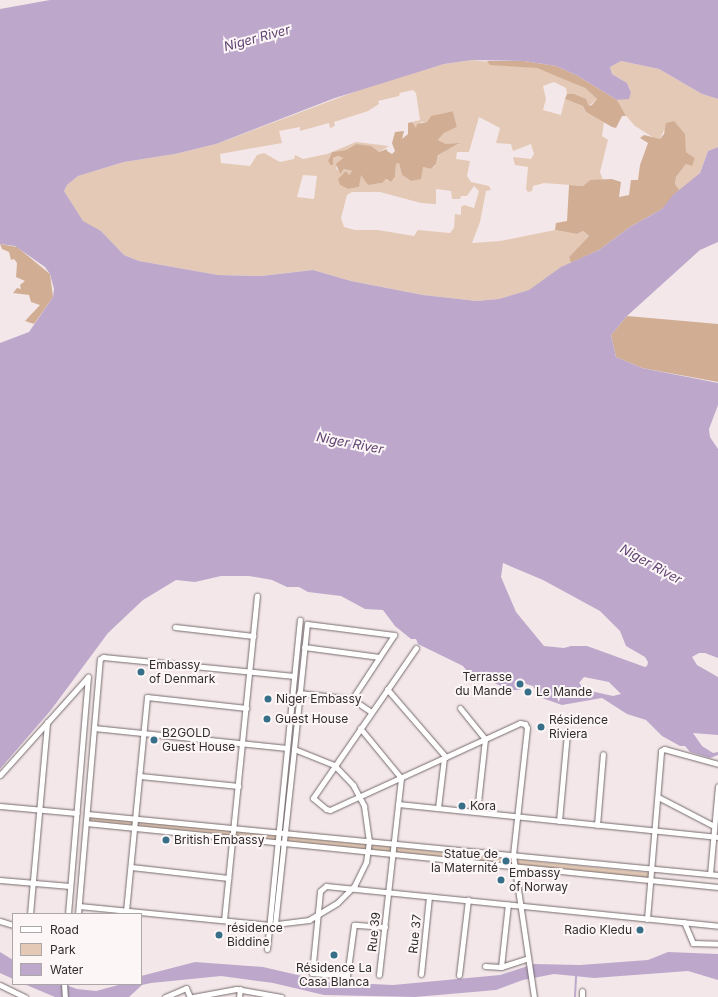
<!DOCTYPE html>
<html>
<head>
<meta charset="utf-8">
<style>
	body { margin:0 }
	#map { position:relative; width:718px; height:997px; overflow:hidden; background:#f4e7e9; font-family:Inter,sans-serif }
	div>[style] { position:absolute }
	.green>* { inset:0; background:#e4cab6 }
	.forest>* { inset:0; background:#d1ae93 }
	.water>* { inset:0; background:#bda8cc }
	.stream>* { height:1.5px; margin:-0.75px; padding:0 0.75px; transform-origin:0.75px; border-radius:0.75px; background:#bda8cc }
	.roads { filter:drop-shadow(0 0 1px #756b6c) drop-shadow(0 0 1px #756b6c) }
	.minor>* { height:5px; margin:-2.5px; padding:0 2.5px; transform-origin:2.5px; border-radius:2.5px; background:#fff }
	.dots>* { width:11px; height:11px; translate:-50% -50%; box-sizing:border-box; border:2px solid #fdf6f7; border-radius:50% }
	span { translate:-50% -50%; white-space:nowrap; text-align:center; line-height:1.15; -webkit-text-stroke:4px #fdf6f7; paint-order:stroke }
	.poi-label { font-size:12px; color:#312d2e }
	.left { translate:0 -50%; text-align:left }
	.right { translate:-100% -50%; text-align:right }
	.street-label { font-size:12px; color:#312d2e }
	.water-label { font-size:13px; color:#624474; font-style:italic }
	.legend { position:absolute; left:12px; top:913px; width:130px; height:72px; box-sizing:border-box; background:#fdf6f7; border:1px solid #aba6a7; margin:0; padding:5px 7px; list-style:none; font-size:12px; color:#312d2e }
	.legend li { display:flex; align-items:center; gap:8px; height:20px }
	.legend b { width:20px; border:1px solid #aba6a7 }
</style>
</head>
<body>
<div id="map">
	<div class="green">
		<i style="clip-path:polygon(evenodd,472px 60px,537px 68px,564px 78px,585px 88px,597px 99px,589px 106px,574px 94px,567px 94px,566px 88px,554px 82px,543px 86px,546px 99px,543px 110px,561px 115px,565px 99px,583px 106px,586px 112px,604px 122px,602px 136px,608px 140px,600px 172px,603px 180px,590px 180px,583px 186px,544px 183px,533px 186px,532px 191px,528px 192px,526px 189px,528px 167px,515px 165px,513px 157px,531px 159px,534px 154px,531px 144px,513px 151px,511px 144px,496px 143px,500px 128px,479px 117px,469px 152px,457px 152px,456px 159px,470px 161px,467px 176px,471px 182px,489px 186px,491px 190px,486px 191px,480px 222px,472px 243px,500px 241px,555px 230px,577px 234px,583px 231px,589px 236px,569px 257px,571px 263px,530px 290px,499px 299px,477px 301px,423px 295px,351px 281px,313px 270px,260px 276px,218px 275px,139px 261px,124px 255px,101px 231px,83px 222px,64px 191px,67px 185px,78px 176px,124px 162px,175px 154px,216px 144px,362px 89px,444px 64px,472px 60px,413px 90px,416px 93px,420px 120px,412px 122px,415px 129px,421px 122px,427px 122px,439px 114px,453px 111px,457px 127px,444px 133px,438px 140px,446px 144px,459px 144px,439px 154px,435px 166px,431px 169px,423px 167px,411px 181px,402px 175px,399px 163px,396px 164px,395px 177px,391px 182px,384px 179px,379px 184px,365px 180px,364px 176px,360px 174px,359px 187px,348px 189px,340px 185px,339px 179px,346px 172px,349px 175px,352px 171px,344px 169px,340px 173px,336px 168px,343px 158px,338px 156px,333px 158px,333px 165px,330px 165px,328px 161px,332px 152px,346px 150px,356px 144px,372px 148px,379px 152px,389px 146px,356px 142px,327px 154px,303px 159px,295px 155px,294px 159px,280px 162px,264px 153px,257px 155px,250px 166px,221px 163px,220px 154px,282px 143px,279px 131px,300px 127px,300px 131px,329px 123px,330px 128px,335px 126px,334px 122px,368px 111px,379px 104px,378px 101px,399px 96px,400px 93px,413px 90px,472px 60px,303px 175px,317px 176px,314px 199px,297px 197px,303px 175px,472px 60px,474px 186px,479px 191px,474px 208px,464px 205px,461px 207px,461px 215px,455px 214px,454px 228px,450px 233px,418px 230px,414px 236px,378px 230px,355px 230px,344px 227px,341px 218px,347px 195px,352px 192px,380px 192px,421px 203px,433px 204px,436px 204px,436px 189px,451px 191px,452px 199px,460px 199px,461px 196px,467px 196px,474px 186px)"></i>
		<i style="clip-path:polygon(621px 61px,659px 69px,702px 94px,718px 99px,718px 147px,708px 151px,700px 173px,680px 191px,675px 184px,676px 177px,686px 164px,695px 158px,686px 152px,685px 142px,664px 130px,660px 139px,654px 138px,635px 126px,621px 110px,617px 100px,629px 98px,631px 93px,627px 83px,612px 74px,610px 67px)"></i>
		<i style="clip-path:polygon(90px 817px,651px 873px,651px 879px,90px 821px)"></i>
	</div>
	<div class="forest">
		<i style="clip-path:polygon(487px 61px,524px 61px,556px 66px,578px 76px,617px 100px,626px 116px,622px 116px,616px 128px,612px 127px,586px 112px,583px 106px,565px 99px,567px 94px,574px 94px,586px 99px,589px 106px,592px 105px,597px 99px,585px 88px,537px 68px,490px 65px)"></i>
		<i style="clip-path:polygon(453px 111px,457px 127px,444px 133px,438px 140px,446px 144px,460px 143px,438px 155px,436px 164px,431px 169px,423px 167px,421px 179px,411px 181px,402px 175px,399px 163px,396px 164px,395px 177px,391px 182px,386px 179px,382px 183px,368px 185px,361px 175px,359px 187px,348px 189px,340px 185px,338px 179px,346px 171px,349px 175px,352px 171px,344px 169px,340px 174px,336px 164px,343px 158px,338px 156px,333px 158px,333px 165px,330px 165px,328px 161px,332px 152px,346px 150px,356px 144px,371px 146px,379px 152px,387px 149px,387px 151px,392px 154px,395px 151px,392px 143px,395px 132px,404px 131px,402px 139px,408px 134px,408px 123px,412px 122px,416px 128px,417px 124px,427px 122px,431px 116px)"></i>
		<i style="clip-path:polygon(674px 121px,685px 134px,686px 152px,695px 158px,692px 166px,686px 164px,676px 177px,675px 184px,680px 191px,662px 209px,630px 227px,599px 250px,571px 263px,569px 257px,589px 236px,583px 231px,577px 234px,555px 230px,556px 223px,567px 221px,569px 185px,583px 186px,590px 180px,612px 179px,621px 182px,619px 197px,629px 195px,631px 180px,638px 180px,640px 165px,648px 143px,640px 138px,644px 135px,660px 139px,664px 134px,666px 123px)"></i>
		<i style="clip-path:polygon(0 244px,17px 247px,50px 274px,53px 297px,34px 324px,25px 321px,40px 305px,31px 302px,29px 295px,13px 293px,17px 288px,21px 289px,20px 285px,25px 281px,16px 277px,17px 263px,14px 259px,11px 260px,9px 252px,2px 249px)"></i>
		<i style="clip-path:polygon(627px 316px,718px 324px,718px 382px,642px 368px,616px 357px,611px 335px)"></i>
	</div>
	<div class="water">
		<i style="clip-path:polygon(evenodd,50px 0,718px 0,718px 99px,702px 94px,659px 69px,621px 61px,610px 67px,612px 74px,627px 83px,631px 93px,629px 99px,617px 100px,578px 76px,556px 66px,524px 61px,472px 60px,444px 64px,335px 98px,216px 144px,175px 154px,124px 162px,78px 176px,67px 185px,64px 191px,83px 221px,101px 231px,124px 255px,139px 261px,218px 275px,261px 276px,313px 270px,351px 281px,423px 295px,477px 301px,499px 299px,529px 290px,561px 267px,599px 250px,630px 227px,662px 209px,673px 195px,700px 173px,708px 151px,718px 147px,718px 242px,700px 250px,627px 316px,611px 335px,616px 357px,642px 368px,718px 383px,718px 405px,709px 429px,710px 437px,718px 449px,718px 658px,705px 653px,699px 653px,692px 657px,697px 665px,718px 677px,718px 735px,693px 733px,702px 746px,713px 753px,718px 752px,718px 755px,710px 758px,690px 752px,685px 746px,680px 746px,662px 736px,646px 720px,627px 714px,602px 698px,562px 705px,542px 698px,533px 686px,526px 684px,520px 678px,515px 682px,521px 690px,510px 690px,467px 671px,463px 666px,418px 644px,416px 639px,411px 639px,395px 626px,383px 610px,365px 609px,341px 596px,308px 592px,299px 587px,287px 587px,272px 580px,249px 576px,221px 576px,195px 582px,176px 580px,143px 600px,108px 633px,51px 710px,0 769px,0 343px,29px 332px,53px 297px,54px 289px,50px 274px,45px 267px,15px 246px,0 244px,0 9px,50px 0,503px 563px,543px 580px,600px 611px,620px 631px,626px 646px,645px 657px,648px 662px,647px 666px,645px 667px,587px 646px,571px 646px,564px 648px,544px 646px,516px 612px,501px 577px,503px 563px,50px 0,584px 677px,609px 682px,621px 694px,613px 696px,586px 690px,579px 683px,584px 677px)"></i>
		<i style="clip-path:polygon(0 952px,13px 960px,13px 979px,0 973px)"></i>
		<i style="clip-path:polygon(668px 952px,718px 954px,718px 980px,688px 971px,594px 978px,554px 974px,523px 980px,496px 990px,415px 997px,324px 995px,273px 983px,221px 976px,151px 983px,142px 985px,129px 997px,55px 997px,24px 984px,63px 984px,77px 989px,96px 991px,122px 984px,141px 984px,141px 976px,195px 962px,263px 967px,328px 982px,393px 985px,500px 975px,534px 964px,580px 965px,648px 960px)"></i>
	</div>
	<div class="stream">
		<i style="left:575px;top:997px;width:20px;rotate:-87deg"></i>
	</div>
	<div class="roads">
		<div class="minor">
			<i style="left:175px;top:627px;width:79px;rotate:6.6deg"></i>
			<i style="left:304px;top:647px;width:76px;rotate:7.6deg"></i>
			<i style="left:416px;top:648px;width:182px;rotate:124.5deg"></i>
			<i style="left:313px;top:798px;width:17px;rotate:40deg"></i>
			<i style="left:326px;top:809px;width:4px;rotate:14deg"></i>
			<i style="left:330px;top:810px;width:209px;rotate:-24.6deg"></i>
			<i style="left:520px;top:723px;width:5px;rotate:11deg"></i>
			<i style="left:525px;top:724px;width:4px;rotate:63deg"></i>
			<i style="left:527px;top:728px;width:128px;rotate:96.3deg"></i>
			<i style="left:513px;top:855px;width:144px;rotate:81.6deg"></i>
			<i style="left:387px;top:689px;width:90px;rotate:49.1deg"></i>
			<i style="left:299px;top:693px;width:53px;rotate:6.5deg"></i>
			<i style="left:352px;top:699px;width:23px;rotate:34deg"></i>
			<i style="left:460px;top:708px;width:40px;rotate:51deg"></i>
			<i style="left:485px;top:739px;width:73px;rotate:96.3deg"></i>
			<i style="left:94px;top:728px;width:194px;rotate:5.9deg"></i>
			<i style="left:360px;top:728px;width:65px;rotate:50.6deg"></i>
			<i style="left:401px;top:778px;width:198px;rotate:96.4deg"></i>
			<i style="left:294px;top:749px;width:43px;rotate:21.8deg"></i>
			<i style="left:334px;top:765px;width:28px;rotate:46deg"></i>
			<i style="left:353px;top:785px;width:24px;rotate:62deg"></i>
			<i style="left:364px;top:806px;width:35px;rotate:82deg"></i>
			<i style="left:369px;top:841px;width:21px;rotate:98deg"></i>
			<i style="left:366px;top:862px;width:25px;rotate:116deg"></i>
			<i style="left:355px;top:885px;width:25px;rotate:135deg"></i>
			<i style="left:337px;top:903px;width:33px;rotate:149deg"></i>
			<i style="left:309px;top:920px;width:34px;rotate:173deg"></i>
			<i style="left:275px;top:924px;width:176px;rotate:-83.8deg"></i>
			<i style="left:294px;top:749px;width:126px;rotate:-84.1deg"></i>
			<i style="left:307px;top:624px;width:88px;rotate:7.2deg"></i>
			<i style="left:394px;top:635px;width:77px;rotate:123.3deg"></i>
			<i style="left:0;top:775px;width:132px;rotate:-48.1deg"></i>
			<i style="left:140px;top:776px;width:99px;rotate:5.8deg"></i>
			<i style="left:658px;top:797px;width:63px;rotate:27.4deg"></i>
			<i style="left:398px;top:804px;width:322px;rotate:5.9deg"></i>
			<i style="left:0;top:806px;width:77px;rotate:5.2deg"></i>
			<i style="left:438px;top:808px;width:50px;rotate:-83.2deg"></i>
			<i style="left:87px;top:814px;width:634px;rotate:5.52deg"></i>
			<i style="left:559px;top:821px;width:88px;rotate:-84.8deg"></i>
			<i style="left:86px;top:823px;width:635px;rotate:5.78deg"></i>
			<i style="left:597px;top:825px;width:71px;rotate:-85.2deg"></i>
			<i style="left:131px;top:867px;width:98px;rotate:6.5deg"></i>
			<i style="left:710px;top:874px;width:88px;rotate:-84.8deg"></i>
			<i style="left:0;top:880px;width:70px;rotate:4.9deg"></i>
			<i style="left:79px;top:906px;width:192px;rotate:5.7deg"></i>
			<i style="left:126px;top:911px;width:215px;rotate:-84.4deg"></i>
			<i style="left:147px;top:697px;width:100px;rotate:6.3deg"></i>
			<i style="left:30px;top:914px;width:193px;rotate:-84.9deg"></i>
			<i style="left:68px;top:914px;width:238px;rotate:-85.2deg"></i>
			<i style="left:78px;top:914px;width:256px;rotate:-85.1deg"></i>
			<i style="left:100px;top:659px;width:4px;rotate:-34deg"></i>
			<i style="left:103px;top:657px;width:192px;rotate:5.7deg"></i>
			<i style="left:647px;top:919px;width:169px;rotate:-85.2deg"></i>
			<i style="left:661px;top:751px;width:4px;rotate:-34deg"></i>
			<i style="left:664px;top:749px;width:56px;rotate:15.5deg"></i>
			<i style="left:224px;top:920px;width:326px;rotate:-84.2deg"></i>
			<i style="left:0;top:921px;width:14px;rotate:17deg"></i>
			<i style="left:684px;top:922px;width:23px;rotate:67deg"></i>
			<i style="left:693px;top:943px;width:25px;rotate:2deg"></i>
			<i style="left:385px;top:927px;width:31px;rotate:-176deg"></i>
			<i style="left:354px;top:925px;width:51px;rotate:97.8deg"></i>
			<i style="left:347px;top:976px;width:35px;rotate:-175deg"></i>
			<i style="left:312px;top:973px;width:82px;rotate:-84.4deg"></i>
			<i style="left:320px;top:891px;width:8px;rotate:-40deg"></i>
			<i style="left:326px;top:886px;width:394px;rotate:5.8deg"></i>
			<i style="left:267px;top:949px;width:331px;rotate:-84.3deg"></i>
			<i style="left:485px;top:966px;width:16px;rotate:4deg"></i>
			<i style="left:501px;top:967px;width:28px;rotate:-18deg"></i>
			<i style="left:501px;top:967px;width:63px;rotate:-83.7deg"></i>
			<i style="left:421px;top:974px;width:78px;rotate:-84.1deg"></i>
			<i style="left:459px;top:975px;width:76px;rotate:-83.2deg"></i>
			<i style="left:64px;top:984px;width:13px;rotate:86deg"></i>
			<i style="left:0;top:985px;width:28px;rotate:26deg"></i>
			<i style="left:165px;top:997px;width:23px;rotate:-23deg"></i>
			<i style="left:186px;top:988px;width:10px;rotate:66deg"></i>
			<i style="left:193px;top:997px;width:44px;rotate:-10.5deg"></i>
			<i style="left:236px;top:989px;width:46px;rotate:10.1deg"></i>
			<i style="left:239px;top:997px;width:8px;rotate:-83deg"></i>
			<i style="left:582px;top:997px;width:6px;rotate:-90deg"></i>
		</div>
	</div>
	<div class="dots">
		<i style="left:141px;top:672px;background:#376f89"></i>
		<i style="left:520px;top:684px;background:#376f89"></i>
		<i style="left:528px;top:692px;background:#376f89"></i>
		<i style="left:268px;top:699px;background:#376f89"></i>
		<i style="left:267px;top:719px;background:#376f89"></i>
		<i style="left:541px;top:727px;background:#376f89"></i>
		<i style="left:154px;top:740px;background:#376f89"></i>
		<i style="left:462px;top:806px;background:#376f89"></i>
		<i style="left:166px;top:840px;background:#376f89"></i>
		<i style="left:506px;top:861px;background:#376f89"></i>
		<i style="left:501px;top:880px;background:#376f89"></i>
		<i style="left:640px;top:930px;background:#376f89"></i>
		<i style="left:219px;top:935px;background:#376f89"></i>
		<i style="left:334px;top:955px;background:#376f89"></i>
	</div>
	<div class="poi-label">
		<span class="left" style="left:149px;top:672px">Embassy<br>of Denmark</span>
		<span class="right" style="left:512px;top:684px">Terrasse<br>du Mande</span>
		<span class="left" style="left:536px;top:692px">Le Mande</span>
		<span class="left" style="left:276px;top:699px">Niger Embassy</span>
		<span class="left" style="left:275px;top:719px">Guest House</span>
		<span class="left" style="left:549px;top:727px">Résidence<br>Riviera</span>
		<span class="left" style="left:162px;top:740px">B2GOLD<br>Guest House</span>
		<span class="left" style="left:470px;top:806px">Kora</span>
		<span class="left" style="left:174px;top:840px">British Embassy</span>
		<span class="right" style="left:498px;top:861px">Statue de<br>la Maternité</span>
		<span class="left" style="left:509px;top:880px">Embassy<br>of Norway</span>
		<span class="left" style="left:227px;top:935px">résidence<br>Biddine</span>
		<span class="right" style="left:632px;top:930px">Radio Kledu</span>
		<span style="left:334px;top:975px">Résidence La<br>Casa Blanca</span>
	</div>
	<div class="street-label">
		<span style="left:374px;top:932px;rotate:-84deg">Rue 39</span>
		<span style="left:415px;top:934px;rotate:-84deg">Rue 37</span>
	</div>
	<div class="water-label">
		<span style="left:257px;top:38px;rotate:-15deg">Niger River</span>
		<span style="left:350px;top:443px;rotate:11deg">Niger River</span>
		<span style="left:651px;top:564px;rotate:29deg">Niger River</span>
	</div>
	<ul class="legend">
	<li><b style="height:5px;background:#fff"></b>Road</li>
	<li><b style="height:11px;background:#e4cab6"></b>Park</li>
	<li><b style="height:11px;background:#bda8cc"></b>Water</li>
	</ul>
</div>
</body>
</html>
